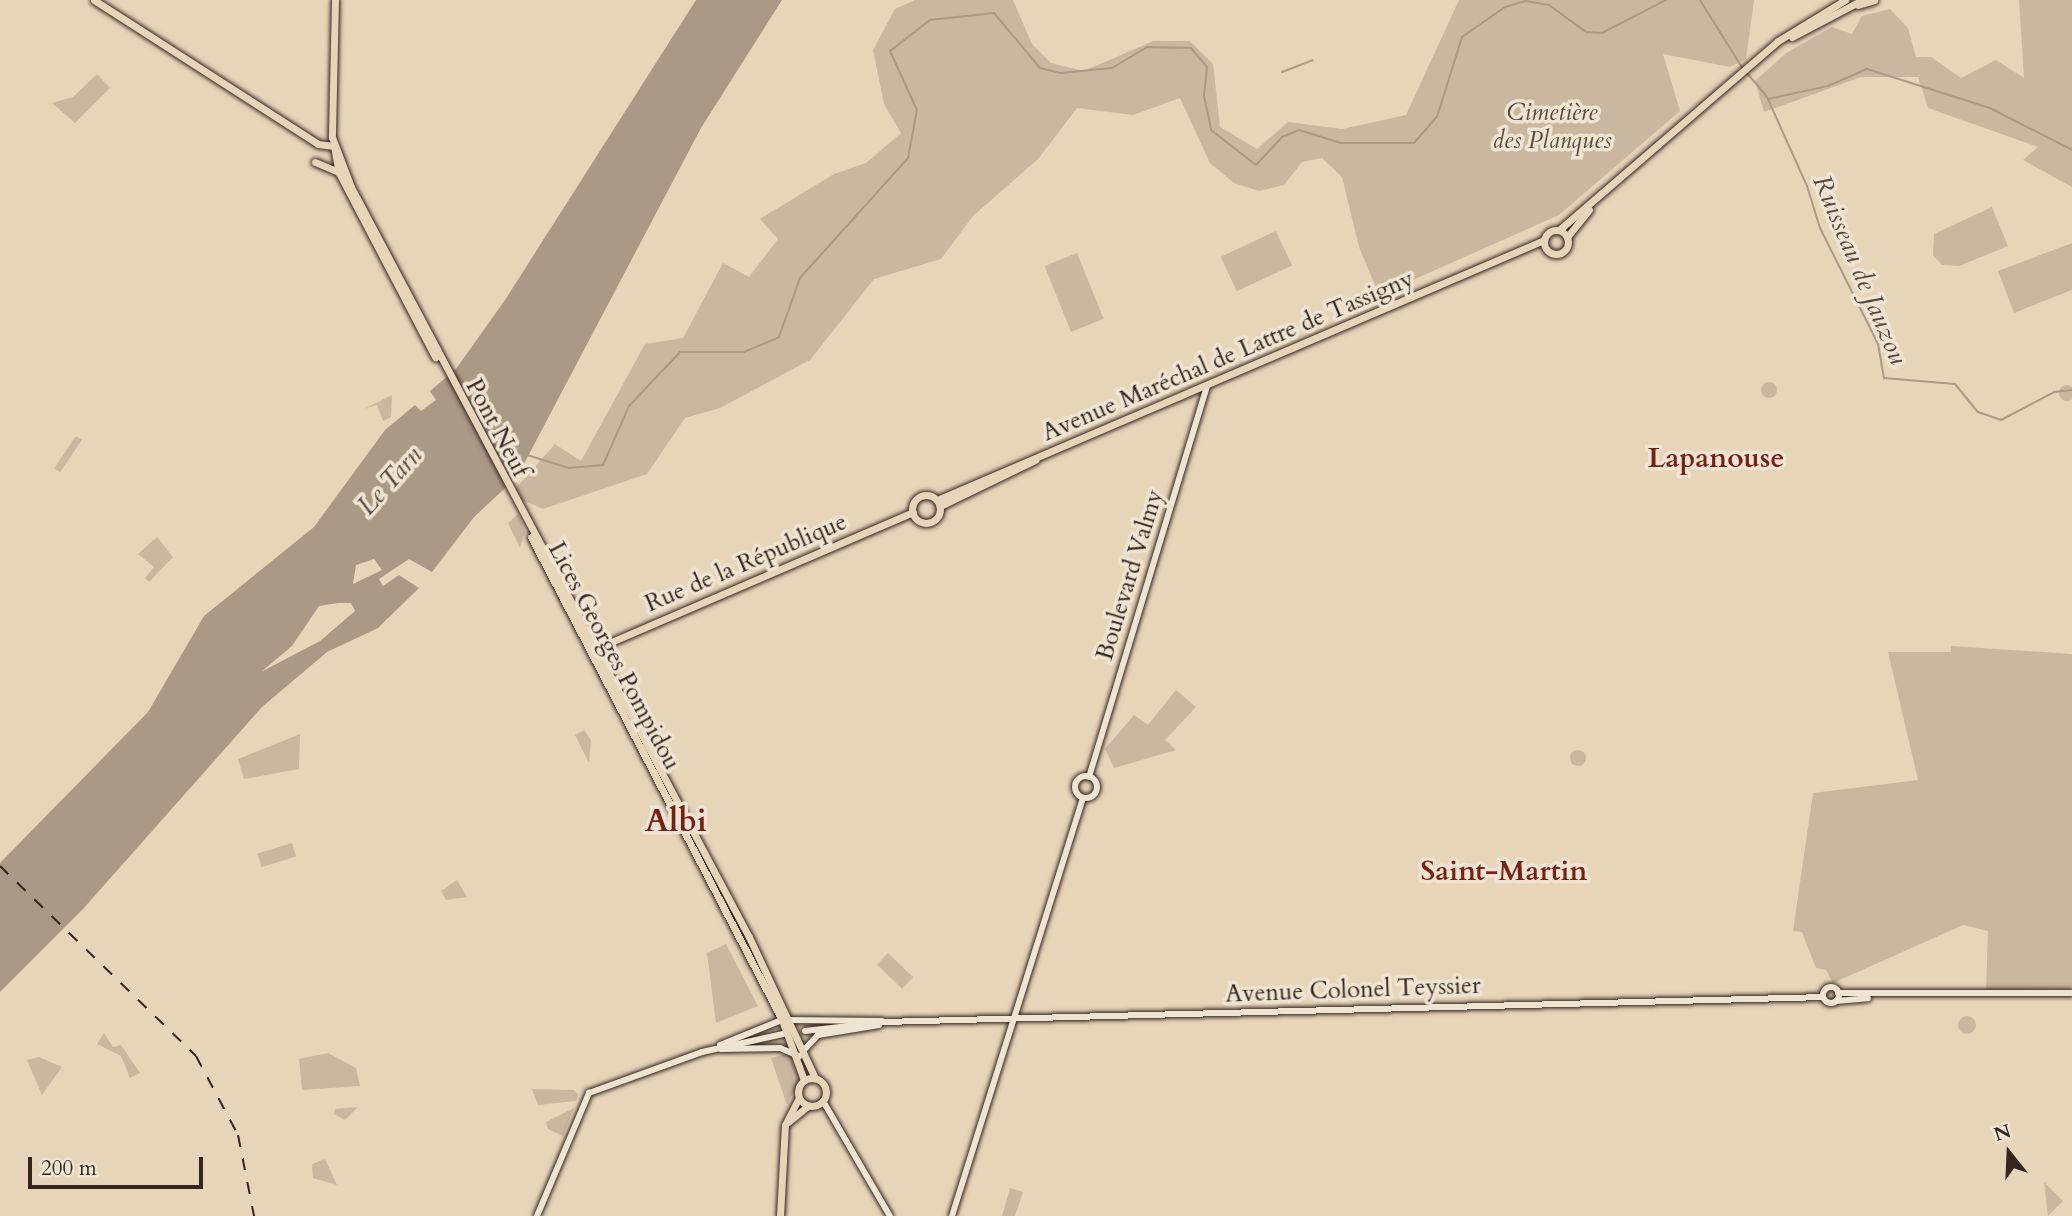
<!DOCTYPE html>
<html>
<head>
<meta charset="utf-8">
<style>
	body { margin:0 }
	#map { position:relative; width:2072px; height:1216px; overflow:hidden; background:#e7d5ba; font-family:Cardo,serif }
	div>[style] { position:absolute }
	.green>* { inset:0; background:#c9b79f; transform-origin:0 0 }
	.round { border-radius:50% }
	.water>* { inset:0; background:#aa9985 }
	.stream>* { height:2px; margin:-1px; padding:0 1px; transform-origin:1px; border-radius:1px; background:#aa9985 }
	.roads { filter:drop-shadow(0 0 2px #34251e) drop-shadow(0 0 2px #34251e) }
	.secondary>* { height:6px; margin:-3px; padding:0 3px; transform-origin:3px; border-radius:3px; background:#efe4d2 }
	.secondary>.ring { margin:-3px; padding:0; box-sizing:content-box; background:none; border:6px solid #efe4d2; border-radius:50% }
	.primary>* { height:7px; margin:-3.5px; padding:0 3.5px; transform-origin:3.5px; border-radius:3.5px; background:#e7d5ba }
	.primary>.ring { margin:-3.5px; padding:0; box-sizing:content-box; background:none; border:7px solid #e7d5ba; border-radius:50% }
	.rail>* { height:2px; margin-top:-1px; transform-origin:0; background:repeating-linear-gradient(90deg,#34251e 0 12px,transparent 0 24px) }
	span { translate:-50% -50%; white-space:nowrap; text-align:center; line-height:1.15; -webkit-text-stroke:7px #efe4d2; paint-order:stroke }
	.park-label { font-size:24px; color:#594a3e; font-style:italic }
	.street-label { font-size:24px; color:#34251e }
	.water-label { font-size:26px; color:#57483d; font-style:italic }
	.quarter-label { font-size:28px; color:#7a1f14; font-weight:700 }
	.district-label { font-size:32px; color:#7a1f14; font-weight:700 }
	.north { position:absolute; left:1974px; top:1118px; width:70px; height:70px; -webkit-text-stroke:5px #efe4d2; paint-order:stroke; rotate:342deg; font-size:19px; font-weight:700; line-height:28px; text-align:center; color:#34251e }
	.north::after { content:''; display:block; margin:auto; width:24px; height:32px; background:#34251e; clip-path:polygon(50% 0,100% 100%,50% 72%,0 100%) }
	.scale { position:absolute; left:28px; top:1157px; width:175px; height:32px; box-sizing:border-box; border:4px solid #34251e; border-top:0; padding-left:9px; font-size:21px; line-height:24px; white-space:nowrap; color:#34251e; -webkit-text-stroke:5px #efe4d2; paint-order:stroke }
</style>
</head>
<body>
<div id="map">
	<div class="green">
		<i style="clip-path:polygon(915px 0,1013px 0,1032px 44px,1051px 63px,1084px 71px,1153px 41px,1190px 41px,1213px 64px,1220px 127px,1257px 149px,1288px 122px,1342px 129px,1406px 115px,1459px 0,1754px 0,1746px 59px,1730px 67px,1663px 54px,1680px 111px,1559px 215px,1379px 295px,1359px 247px,1342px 177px,1322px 158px,1302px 162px,1284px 185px,1259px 191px,1234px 183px,1210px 163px,1180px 98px,1133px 115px,1077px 108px,1038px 159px,973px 216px,941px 259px,874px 279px,810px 360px,720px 408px,685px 418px,647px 474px,543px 509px,510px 495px,555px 444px,581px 461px,645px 344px,683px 338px,723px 263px,749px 277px,778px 239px,760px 219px,834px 174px,866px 163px,901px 133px,884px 104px,873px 50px,895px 9px)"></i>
		<i style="clip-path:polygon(2019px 0,2072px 0,2072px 187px,2023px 160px,2038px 147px,1928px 108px,1918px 77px,1861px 77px,1764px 112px,1755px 81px,1786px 53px,1832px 27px,1852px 34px,1862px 16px,1890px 9px,1908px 28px,1916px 57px,1931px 57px,1961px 78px,1996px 60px,2024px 78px)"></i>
		<i style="clip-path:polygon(97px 74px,110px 88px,75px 123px,52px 103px,73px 97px)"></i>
		<i style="clip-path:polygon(1992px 207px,2008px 246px,1959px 266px,1942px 265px,1933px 255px,1934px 234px)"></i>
		<i style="left:1276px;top:231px;width:38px;height:61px;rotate:65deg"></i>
		<i style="clip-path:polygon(2072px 243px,2072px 290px,2014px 313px,1998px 271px)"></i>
		<i style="left:1077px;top:253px;width:71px;height:35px;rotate:68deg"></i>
		<i class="round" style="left:1761px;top:382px;width:16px;height:16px"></i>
		<i class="round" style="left:2059px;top:385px;width:16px;height:16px"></i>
		<i style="clip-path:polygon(392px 395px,391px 417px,383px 421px,377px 405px,364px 409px)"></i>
		<i style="left:76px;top:436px;width:7px;height:39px;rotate:34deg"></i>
		<i style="clip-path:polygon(518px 514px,525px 532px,520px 548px,508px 523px)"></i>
		<i style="clip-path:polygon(157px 537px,173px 557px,149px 582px,145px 578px,154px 567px,138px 554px)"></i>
		<i style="clip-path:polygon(1951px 646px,2072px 654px,2072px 988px,1986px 991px,1988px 931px,1963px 925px,1833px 983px,1826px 970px,1816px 968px,1802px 932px,1793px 931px,1813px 793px,1918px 780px,1888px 652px,1951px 652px)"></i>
		<i style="clip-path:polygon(1176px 690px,1196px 707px,1165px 740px,1176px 750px,1114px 768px,1105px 749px,1134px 715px,1148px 725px)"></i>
		<i style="clip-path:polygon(584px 730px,591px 740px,589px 763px,575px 735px)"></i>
		<i style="clip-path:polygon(300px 734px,299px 769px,244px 779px,238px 759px)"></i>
		<i class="round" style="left:1570px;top:750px;width:16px;height:16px"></i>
		<i style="left:292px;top:843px;width:14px;height:36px;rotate:73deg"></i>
		<i style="clip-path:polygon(457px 880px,467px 897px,446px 900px,441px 891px)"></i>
		<i style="clip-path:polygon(726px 944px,758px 1006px,716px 1023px,707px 953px)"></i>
		<i style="left:888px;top:953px;width:35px;height:16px;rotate:44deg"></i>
		<i class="round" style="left:1958px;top:1016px;width:18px;height:18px"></i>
		<i style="clip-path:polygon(104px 1033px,113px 1047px,121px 1045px,140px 1073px,130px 1078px,121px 1056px,97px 1044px)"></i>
		<i style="clip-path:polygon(328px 1053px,356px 1068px,360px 1086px,302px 1090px,299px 1059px)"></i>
		<i style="clip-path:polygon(791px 1053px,802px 1076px,787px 1105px,771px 1058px)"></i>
		<i style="clip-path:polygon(39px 1057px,62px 1067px,42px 1095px,27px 1060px)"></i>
		<i style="clip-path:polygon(532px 1089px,574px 1090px,578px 1094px,576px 1101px,538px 1105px)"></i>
		<i style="clip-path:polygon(358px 1107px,345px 1120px,334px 1114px,335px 1109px)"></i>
		<i style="clip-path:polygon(574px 1108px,563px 1136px,548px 1129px,546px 1122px)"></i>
		<i style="clip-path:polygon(325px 1159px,337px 1185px,313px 1178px,312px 1164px)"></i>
		<i style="clip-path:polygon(2044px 1182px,2063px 1201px,2048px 1216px)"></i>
		<i style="clip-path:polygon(1010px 1188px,1023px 1192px,1015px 1216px,1002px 1216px)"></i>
	</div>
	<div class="water">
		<i style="clip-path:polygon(evenodd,696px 0,782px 0,701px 128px,517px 477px,474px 517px,432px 572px,409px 559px,379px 579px,383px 586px,399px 575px,419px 588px,378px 628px,327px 652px,262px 707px,83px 909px,0 992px,0 863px,148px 712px,204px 616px,314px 527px,385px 430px,415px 405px,421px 411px,436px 400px,430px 391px,456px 369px,505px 300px,696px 0,374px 559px,382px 570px,353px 584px,356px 565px,374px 559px,696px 0,338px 603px,351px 603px,355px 611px,320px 641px,261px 672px,292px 646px,319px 606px,338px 603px)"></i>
	</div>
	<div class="stream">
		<i style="left:1700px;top:0;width:81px;rotate:58.1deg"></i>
		<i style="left:1282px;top:72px;width:33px;rotate:-21deg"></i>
		<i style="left:1747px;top:73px;width:31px;rotate:50deg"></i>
		<i style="left:1767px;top:97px;width:98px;rotate:65.8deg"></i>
		<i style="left:1807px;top:186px;width:44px;rotate:72.8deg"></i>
		<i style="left:1820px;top:228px;width:130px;rotate:63.4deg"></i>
		<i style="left:1878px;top:344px;width:35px;rotate:80deg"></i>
		<i style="left:1884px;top:378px;width:71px;rotate:4.8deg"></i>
		<i style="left:1955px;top:384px;width:36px;rotate:51deg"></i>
		<i style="left:1978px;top:412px;width:24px;rotate:19deg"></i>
		<i style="left:2001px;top:420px;width:60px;rotate:-27.8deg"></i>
		<i style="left:2054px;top:392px;width:18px;rotate:-6deg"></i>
		<i style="left:1768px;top:99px;width:61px;rotate:-12.2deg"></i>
		<i style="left:1828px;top:86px;width:43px;rotate:-23.6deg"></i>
		<i style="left:1867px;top:69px;width:129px;rotate:17.6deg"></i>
		<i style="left:1990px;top:108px;width:92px;rotate:27.1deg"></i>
		<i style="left:527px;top:455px;width:44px;rotate:17.2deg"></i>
		<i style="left:569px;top:468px;width:34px;rotate:-5deg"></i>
		<i style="left:603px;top:465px;width:64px;rotate:-66.2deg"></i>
		<i style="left:629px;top:406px;width:74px;rotate:-46.6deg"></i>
		<i style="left:680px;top:352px;width:64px"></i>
		<i style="left:744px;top:352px;width:38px;rotate:-23deg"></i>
		<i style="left:779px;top:337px;width:63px;rotate:-70.4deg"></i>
		<i style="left:800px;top:278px;width:161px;rotate:-48deg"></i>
		<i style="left:908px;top:158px;width:49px;rotate:-79.4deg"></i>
		<i style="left:917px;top:110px;width:65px;rotate:-114.6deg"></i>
		<i style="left:890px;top:51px;width:51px;rotate:-37.8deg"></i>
		<i style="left:930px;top:20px;width:64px;rotate:-6.2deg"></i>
		<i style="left:994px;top:13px;width:72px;rotate:50.1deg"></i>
		<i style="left:1040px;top:68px;width:21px;rotate:14deg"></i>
		<i style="left:1060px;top:73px;width:52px;rotate:-5.5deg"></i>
		<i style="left:1112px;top:68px;width:41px;rotate:-31deg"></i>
		<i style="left:1147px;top:47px;width:44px;rotate:1.3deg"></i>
		<i style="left:1191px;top:48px;width:25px;rotate:50deg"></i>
		<i style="left:1207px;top:67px;width:29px;rotate:96deg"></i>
		<i style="left:1204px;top:96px;width:35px;rotate:78deg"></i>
		<i style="left:1211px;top:130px;width:57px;rotate:37.9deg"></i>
		<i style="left:1256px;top:165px;width:38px;rotate:-47deg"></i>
		<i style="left:1282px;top:137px;width:18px;rotate:-22deg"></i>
		<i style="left:1299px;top:130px;width:44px;rotate:17.2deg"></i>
		<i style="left:1341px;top:143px;width:73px"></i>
		<i style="left:1414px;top:143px;width:35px;rotate:-49deg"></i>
		<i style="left:1437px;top:117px;width:84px;rotate:-72.6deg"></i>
		<i style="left:1462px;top:37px;width:52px;rotate:-34.9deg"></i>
		<i style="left:1505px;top:7px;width:22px;rotate:-16deg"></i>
		<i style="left:1526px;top:1px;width:23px;rotate:10deg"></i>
		<i style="left:1549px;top:5px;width:46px;rotate:36.1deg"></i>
		<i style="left:1586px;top:32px;width:16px;rotate:4deg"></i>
		<i style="left:1602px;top:33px;width:72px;rotate:-27.3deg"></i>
	</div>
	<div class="roads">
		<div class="secondary">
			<i class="ring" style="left:1075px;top:776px;width:16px;height:16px"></i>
			<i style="left:1089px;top:777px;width:408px;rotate:-73.2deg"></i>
			<i class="ring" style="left:1823px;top:987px;width:10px;height:10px"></i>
			<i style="left:1838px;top:993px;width:234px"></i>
			<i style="left:1836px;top:1001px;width:32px;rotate:-5deg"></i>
			<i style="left:789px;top:1020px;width:93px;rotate:0.6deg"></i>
			<i style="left:805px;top:1031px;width:79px;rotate:-6.6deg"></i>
			<i style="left:883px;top:1022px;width:940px;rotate:-1.52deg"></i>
			<i style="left:720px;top:1045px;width:67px;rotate:-22deg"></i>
			<i style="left:721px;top:1049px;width:59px;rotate:-1deg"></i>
			<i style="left:780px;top:1048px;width:21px;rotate:23deg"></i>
			<i style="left:804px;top:1050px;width:21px;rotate:-47deg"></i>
			<i style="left:818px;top:1035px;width:62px;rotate:-9.3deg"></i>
			<i style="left:589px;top:1093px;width:120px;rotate:-19.9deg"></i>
			<i style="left:702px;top:1052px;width:83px;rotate:-12.5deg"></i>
			<i style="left:823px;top:1101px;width:133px;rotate:59.8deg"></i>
			<i style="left:537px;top:1216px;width:134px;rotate:-67.1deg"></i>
			<i style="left:952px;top:1216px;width:438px;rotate:-72.6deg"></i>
		</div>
		<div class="primary">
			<i style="left:94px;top:0;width:266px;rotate:32.7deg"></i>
			<i style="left:318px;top:144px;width:16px;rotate:7deg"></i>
			<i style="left:335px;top:0;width:137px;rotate:91.3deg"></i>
			<i style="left:332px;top:137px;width:53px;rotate:69.2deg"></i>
			<i style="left:351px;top:187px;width:849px;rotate:62.05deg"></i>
			<i style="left:749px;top:937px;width:156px;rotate:64.9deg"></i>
			<i style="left:1858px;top:5px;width:17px;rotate:-17deg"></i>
			<i style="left:1792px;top:37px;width:79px;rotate:-27.9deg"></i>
			<i style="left:334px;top:146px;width:27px;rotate:80deg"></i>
			<i style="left:339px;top:173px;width:208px;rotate:62.4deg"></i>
			<i style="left:315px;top:162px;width:26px;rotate:23deg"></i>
			<i class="ring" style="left:1544px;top:230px;width:17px;height:17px"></i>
			<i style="left:1559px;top:230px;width:289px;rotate:-40.8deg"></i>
			<i style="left:1778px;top:41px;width:79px;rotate:-31.5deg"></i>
			<i style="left:1567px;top:237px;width:35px;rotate:-51deg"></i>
			<i class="ring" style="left:912px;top:495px;width:21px;height:21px"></i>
			<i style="left:937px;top:500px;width:660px;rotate:-23.19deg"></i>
			<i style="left:940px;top:506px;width:106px;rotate:-25.8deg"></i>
			<i style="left:531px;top:537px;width:544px;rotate:62.54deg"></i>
			<i style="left:782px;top:1020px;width:64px;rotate:69.9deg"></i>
			<i style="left:595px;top:649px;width:346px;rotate:-23.3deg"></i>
			<i class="ring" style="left:798px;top:1078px;width:21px;height:21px"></i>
			<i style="left:788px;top:1122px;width:26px;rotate:-39deg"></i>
			<i style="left:780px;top:1216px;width:91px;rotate:-86.9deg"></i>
			<i style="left:785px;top:1125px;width:30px;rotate:-63deg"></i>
		</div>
	</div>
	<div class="rail">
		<i style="left:0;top:866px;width:273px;rotate:44.1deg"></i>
		<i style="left:196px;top:1056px;width:89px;rotate:62deg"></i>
		<i style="left:238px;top:1135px;width:83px;rotate:78.8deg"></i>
	</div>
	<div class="park-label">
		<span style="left:1552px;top:127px">Cimetière<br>des Planques</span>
	</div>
	<div class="street-label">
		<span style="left:1228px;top:356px;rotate:-23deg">Avenue Maréchal de Lattre de Tassigny</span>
		<span style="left:497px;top:428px;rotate:62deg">Pont Neuf</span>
		<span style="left:746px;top:563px;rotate:-23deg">Rue de la République</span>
		<span style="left:1130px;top:575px;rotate:-73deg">Boulevard Valmy</span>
		<span style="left:614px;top:656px;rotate:62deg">Lices Georges Pompidou</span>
		<span style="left:1353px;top:990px;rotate:-2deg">Avenue Colonel Teyssier</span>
	</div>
	<div class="water-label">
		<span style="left:1860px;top:270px;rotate:67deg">Ruisseau de Jauzou</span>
		<span style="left:390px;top:481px;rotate:-48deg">Le Tarn</span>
	</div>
	<div class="quarter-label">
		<span style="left:1716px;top:458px">Lapanouse</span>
		<span style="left:1504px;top:871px">Saint-Martin</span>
	</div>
	<div class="district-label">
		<span style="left:676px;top:821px">Albi</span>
	</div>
	<div class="north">N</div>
	<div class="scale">200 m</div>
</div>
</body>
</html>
